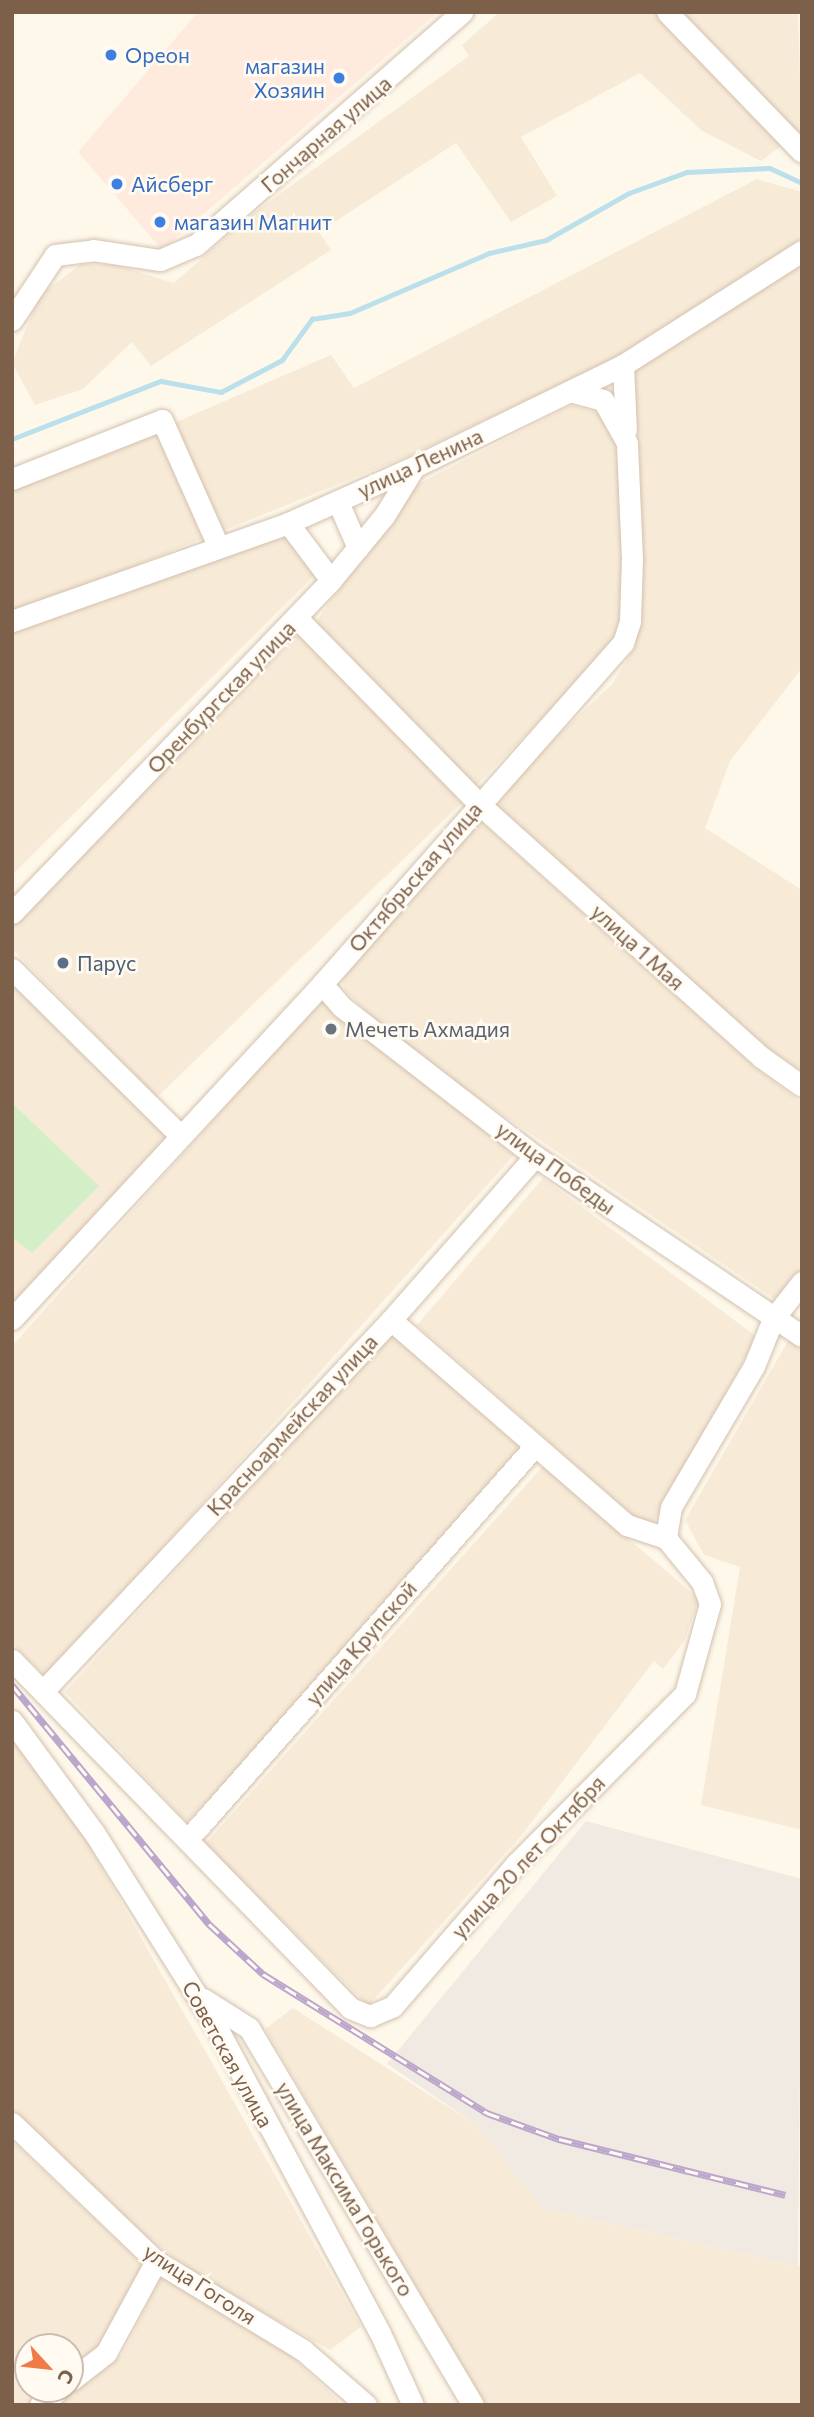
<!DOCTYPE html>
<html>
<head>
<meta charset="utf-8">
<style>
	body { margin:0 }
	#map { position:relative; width:814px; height:2417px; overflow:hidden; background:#fef8eb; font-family:Commissioner,sans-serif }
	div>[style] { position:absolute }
	.residential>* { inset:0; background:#f7ebd8; transform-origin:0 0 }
	.commercial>* { inset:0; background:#ffebde }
	.industrial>* { inset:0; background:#f0eae3 }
	.green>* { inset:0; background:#d4eec7 }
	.stream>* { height:4.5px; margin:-2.25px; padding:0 2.25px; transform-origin:2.25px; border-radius:2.25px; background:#bce0eb }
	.roads { filter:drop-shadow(0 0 2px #d3c1ae) drop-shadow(0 0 2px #d3c1ae) }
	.minor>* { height:21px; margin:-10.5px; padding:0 10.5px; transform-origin:10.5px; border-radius:10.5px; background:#fff }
	.rail>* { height:7px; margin-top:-3.5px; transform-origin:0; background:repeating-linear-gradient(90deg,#fffbf3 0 13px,#bda6cb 0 26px); box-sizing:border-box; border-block:2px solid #bda6cb }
	.dots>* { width:19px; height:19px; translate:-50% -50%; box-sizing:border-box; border:4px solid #fffbf3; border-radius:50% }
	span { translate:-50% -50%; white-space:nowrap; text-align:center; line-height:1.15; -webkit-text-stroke:5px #fffbf3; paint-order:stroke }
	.shop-label { font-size:21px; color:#366cbe }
	.left { translate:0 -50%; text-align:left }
	.right { translate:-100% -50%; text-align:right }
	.street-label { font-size:21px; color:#7d604a }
	.service-label { font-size:21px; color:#4e5e75 }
	.worship-label { font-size:21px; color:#5b616d }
	.frame { position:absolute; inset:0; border:14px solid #7d604a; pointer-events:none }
	.north { position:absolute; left:14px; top:2333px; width:70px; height:70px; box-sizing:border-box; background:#fffbf3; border:2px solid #cbbdaf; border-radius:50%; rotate:117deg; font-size:19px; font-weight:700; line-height:28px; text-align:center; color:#7d604a }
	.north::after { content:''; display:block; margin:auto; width:24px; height:32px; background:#f17b47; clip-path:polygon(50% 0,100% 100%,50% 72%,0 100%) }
</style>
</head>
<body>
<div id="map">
	<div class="residential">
		<i style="clip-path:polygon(500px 12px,658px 12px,785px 143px,761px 161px,702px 131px,640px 73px,521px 137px,557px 196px,511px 222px,456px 143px,319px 232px,331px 250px,151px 366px,132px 342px,83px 389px,35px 405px,12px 363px,40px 295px,81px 264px,116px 265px,174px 283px,251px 215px,469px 56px,462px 45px)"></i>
		<i style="clip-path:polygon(681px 12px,798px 12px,802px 142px,731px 61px)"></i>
		<i style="clip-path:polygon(757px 179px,802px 192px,802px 238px,635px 349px,413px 454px,215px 534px,167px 426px,331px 355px,354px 388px)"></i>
		<i style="clip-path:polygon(802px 259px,802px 668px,730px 761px,705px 828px,802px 890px,802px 1071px,763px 1045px,498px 809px,502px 788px,612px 684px,635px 647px,643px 576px,634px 369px)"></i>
		<i style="clip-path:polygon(572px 405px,604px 415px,624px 465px,625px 618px,616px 642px,472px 790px,312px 627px,414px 486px)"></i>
		<i style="clip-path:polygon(160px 424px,208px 536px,12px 616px,12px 486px)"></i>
		<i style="clip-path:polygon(287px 531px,320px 570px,12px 875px,12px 628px)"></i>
		<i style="left:303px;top:631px;width:234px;height:430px;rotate:46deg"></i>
		<i style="clip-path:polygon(477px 818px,760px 1071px,802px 1103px,802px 1273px,779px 1302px,406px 1049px,345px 991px,341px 976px)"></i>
		<i style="clip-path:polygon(12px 982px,171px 1132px,12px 1306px)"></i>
		<i style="clip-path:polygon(322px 998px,514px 1155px,47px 1677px,12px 1644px,12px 1346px)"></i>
		<i style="clip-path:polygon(543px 1178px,757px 1337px,649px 1530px,417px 1325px)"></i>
		<i style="clip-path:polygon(393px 1333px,526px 1449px,293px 1712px,187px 1822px,65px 1692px)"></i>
		<i style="clip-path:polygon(788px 1341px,802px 1349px,802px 1830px,701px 1805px,740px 1567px,704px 1555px,685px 1520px)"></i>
		<i style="clip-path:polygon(543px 1466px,699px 1599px,685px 1640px,663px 1669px,654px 1661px,521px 1836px,368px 2006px,205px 1844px)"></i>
		<i style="clip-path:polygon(12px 1735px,68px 1808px,361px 2327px,330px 2350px,209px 2282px,150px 2240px,12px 2109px)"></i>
		<i style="clip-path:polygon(293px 2008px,475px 2124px,544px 2208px,802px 2267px,802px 2405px,486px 2405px,265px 2029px)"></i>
		<i style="clip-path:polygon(12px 2141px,144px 2266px,101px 2353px,70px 2376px,70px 2347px,28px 2347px,28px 2389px,53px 2389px,33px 2405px,12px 2405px)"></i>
		<i style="clip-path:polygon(163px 2273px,275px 2341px,343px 2405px,58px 2405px,122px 2355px)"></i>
	</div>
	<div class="commercial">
		<i style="clip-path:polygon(198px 12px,438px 12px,162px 250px,78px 152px)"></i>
	</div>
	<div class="industrial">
		<i style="clip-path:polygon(586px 1821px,802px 1879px,798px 2266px,543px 2208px,475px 2124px,387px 2064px)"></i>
	</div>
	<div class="green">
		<i style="clip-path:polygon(12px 1103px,99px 1186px,32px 1253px,12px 1237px)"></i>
	</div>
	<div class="stream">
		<i style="left:12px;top:439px;width:160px;rotate:-21.3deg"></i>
		<i style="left:161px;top:381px;width:61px;rotate:10.4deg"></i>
		<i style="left:221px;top:392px;width:69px;rotate:-27.7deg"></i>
		<i style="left:282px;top:360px;width:51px;rotate:-53.8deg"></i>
		<i style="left:312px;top:319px;width:38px;rotate:-9deg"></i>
		<i style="left:350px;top:313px;width:151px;rotate:-23.3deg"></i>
		<i style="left:489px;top:253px;width:58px;rotate:-12.8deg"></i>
		<i style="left:546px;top:240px;width:95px;rotate:-29.5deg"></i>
		<i style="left:629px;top:193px;width:62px;rotate:-19.9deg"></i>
		<i style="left:687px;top:172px;width:83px;rotate:-2.8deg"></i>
		<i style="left:770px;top:168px;width:35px;rotate:25deg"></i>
	</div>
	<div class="roads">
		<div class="minor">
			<i style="left:667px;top:12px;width:194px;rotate:46deg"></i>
			<i style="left:12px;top:320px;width:78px;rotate:-56.5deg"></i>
			<i style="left:55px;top:255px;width:38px;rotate:-7deg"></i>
			<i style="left:93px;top:250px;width:68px;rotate:8.5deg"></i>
			<i style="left:160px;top:260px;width:39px;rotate:-23deg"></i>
			<i style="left:196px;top:245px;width:354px;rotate:-41.2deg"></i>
			<i style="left:623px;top:365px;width:65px;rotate:87.4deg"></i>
			<i style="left:12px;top:479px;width:161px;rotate:-21.5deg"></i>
			<i style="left:162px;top:420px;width:138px;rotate:66deg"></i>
			<i style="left:338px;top:502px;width:50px;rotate:66.5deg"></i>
			<i style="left:288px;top:523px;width:71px;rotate:53deg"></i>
			<i style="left:297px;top:618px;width:259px;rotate:45.6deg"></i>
			<i style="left:478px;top:803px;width:380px;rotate:41.9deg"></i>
			<i style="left:761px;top:1057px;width:50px;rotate:35.3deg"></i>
			<i style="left:12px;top:621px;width:293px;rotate:-19.5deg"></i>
			<i style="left:288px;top:523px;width:138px;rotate:-24deg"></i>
			<i style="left:414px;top:467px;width:233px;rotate:-26deg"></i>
			<i style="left:623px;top:365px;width:212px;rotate:-32.5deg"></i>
			<i style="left:12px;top:913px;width:461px;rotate:-46.2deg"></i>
			<i style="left:331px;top:580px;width:83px;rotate:-50.4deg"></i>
			<i style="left:384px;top:516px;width:55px;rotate:-58.3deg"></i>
			<i style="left:12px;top:969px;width:236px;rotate:44.7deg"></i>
			<i style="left:322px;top:984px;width:30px;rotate:49deg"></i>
			<i style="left:342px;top:1007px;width:244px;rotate:37.7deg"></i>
			<i style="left:535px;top:1156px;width:322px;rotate:34deg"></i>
			<i style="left:12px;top:1319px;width:456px;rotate:-47.2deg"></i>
			<i style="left:322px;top:984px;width:455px;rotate:-48.6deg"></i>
			<i style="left:623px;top:643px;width:23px;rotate:-72deg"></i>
			<i style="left:630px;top:621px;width:62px;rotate:-88.2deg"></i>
			<i style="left:632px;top:559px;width:116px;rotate:-92.5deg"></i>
			<i style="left:627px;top:443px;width:49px;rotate:-119.2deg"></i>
			<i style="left:603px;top:400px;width:34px;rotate:-165deg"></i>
			<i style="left:391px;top:1320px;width:313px;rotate:41deg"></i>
			<i style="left:627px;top:1525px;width:41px;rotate:18.4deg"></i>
			<i style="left:12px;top:1660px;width:485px;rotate:45.8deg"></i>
			<i style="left:350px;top:2008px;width:22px;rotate:22deg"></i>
			<i style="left:370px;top:2016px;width:25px;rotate:-23deg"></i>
			<i style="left:393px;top:2006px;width:188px;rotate:-49.1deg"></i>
			<i style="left:516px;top:1864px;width:240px;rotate:-45.2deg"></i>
			<i style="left:685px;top:1694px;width:93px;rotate:-74.5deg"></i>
			<i style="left:710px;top:1604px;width:23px;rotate:-110deg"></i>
			<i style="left:702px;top:1582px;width:57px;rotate:-129.3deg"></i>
			<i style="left:666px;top:1538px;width:31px;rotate:-81deg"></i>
			<i style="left:671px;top:1507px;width:164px;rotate:-59.5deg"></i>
			<i style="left:754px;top:1366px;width:51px;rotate:-68deg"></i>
			<i style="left:773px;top:1319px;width:47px;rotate:-51.9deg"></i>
			<i style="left:44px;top:1690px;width:507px;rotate:-46.84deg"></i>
			<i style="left:391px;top:1320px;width:218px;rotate:-48.7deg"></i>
			<i style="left:12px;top:1721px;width:140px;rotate:53.7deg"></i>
			<i style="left:95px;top:1834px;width:227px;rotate:57.8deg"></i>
			<i style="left:216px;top:2026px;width:348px;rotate:61.9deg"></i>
			<i style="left:380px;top:2333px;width:79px;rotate:65.4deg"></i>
			<i style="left:188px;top:1839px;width:523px;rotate:-48.57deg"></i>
			<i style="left:203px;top:1999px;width:54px;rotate:32.2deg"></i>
			<i style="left:249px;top:2028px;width:439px;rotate:59.3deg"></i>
			<i style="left:12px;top:2123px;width:199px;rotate:43.8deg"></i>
			<i style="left:156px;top:2261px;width:172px;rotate:31.2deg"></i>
			<i style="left:303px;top:2350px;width:84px;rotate:41.1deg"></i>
			<i style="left:70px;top:2381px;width:46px;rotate:-37.9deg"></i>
			<i style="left:106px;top:2353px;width:105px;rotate:-61.5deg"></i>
			<i style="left:40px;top:2405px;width:26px;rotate:-39deg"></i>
		</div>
	</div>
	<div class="rail">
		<i style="left:12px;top:1685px;width:310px;rotate:50.5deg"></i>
		<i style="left:209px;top:1924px;width:74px;rotate:42.8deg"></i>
		<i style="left:263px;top:1974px;width:264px;rotate:31.8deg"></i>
		<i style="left:487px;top:2113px;width:77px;rotate:19.9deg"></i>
		<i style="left:559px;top:2139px;width:233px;rotate:13.9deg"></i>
	</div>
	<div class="dots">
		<i style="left:111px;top:55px;background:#3f7fe0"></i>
		<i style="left:339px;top:78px;background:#3f7fe0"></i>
		<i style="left:117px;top:184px;background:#3f7fe0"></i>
		<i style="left:160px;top:222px;background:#3f7fe0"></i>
		<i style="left:63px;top:963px;background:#5c6f8a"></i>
		<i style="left:331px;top:1029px;background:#6b7280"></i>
	</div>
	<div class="shop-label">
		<span class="left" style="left:125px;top:55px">Ореон</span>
		<span class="right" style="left:325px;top:78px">магазин<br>Хозяин</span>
		<span class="left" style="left:131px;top:184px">Айсберг</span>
		<span class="left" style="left:174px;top:222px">магазин Магнит</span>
	</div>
	<div class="street-label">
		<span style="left:326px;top:134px;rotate:-41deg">Гончарная улица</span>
		<span style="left:420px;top:463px;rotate:-25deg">улица Ленина</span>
		<span style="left:221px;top:697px;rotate:-46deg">Оренбургская улица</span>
		<span style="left:415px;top:877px;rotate:-49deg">Октябрьская улица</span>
		<span style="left:638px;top:947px;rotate:42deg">улица 1 Мая</span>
		<span style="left:556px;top:1168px;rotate:36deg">улица Победы</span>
		<span style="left:292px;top:1425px;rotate:-47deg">Красноармейская улица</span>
		<span style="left:361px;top:1643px;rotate:-49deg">улица Крупской</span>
		<span style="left:528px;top:1857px;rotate:-47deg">улица 20 лет Октября</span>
		<span style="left:228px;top:2054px;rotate:61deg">Советская улица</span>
		<span style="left:345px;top:2189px;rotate:59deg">улица Максима Горького</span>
		<span style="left:200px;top:2284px;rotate:33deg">улица Гоголя</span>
	</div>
	<div class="service-label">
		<span class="left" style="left:77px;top:963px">Парус</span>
	</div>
	<div class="worship-label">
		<span class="left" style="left:345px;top:1029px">Мечеть Ахмадия</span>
	</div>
	<div class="frame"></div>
	<div class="north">С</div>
</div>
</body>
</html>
